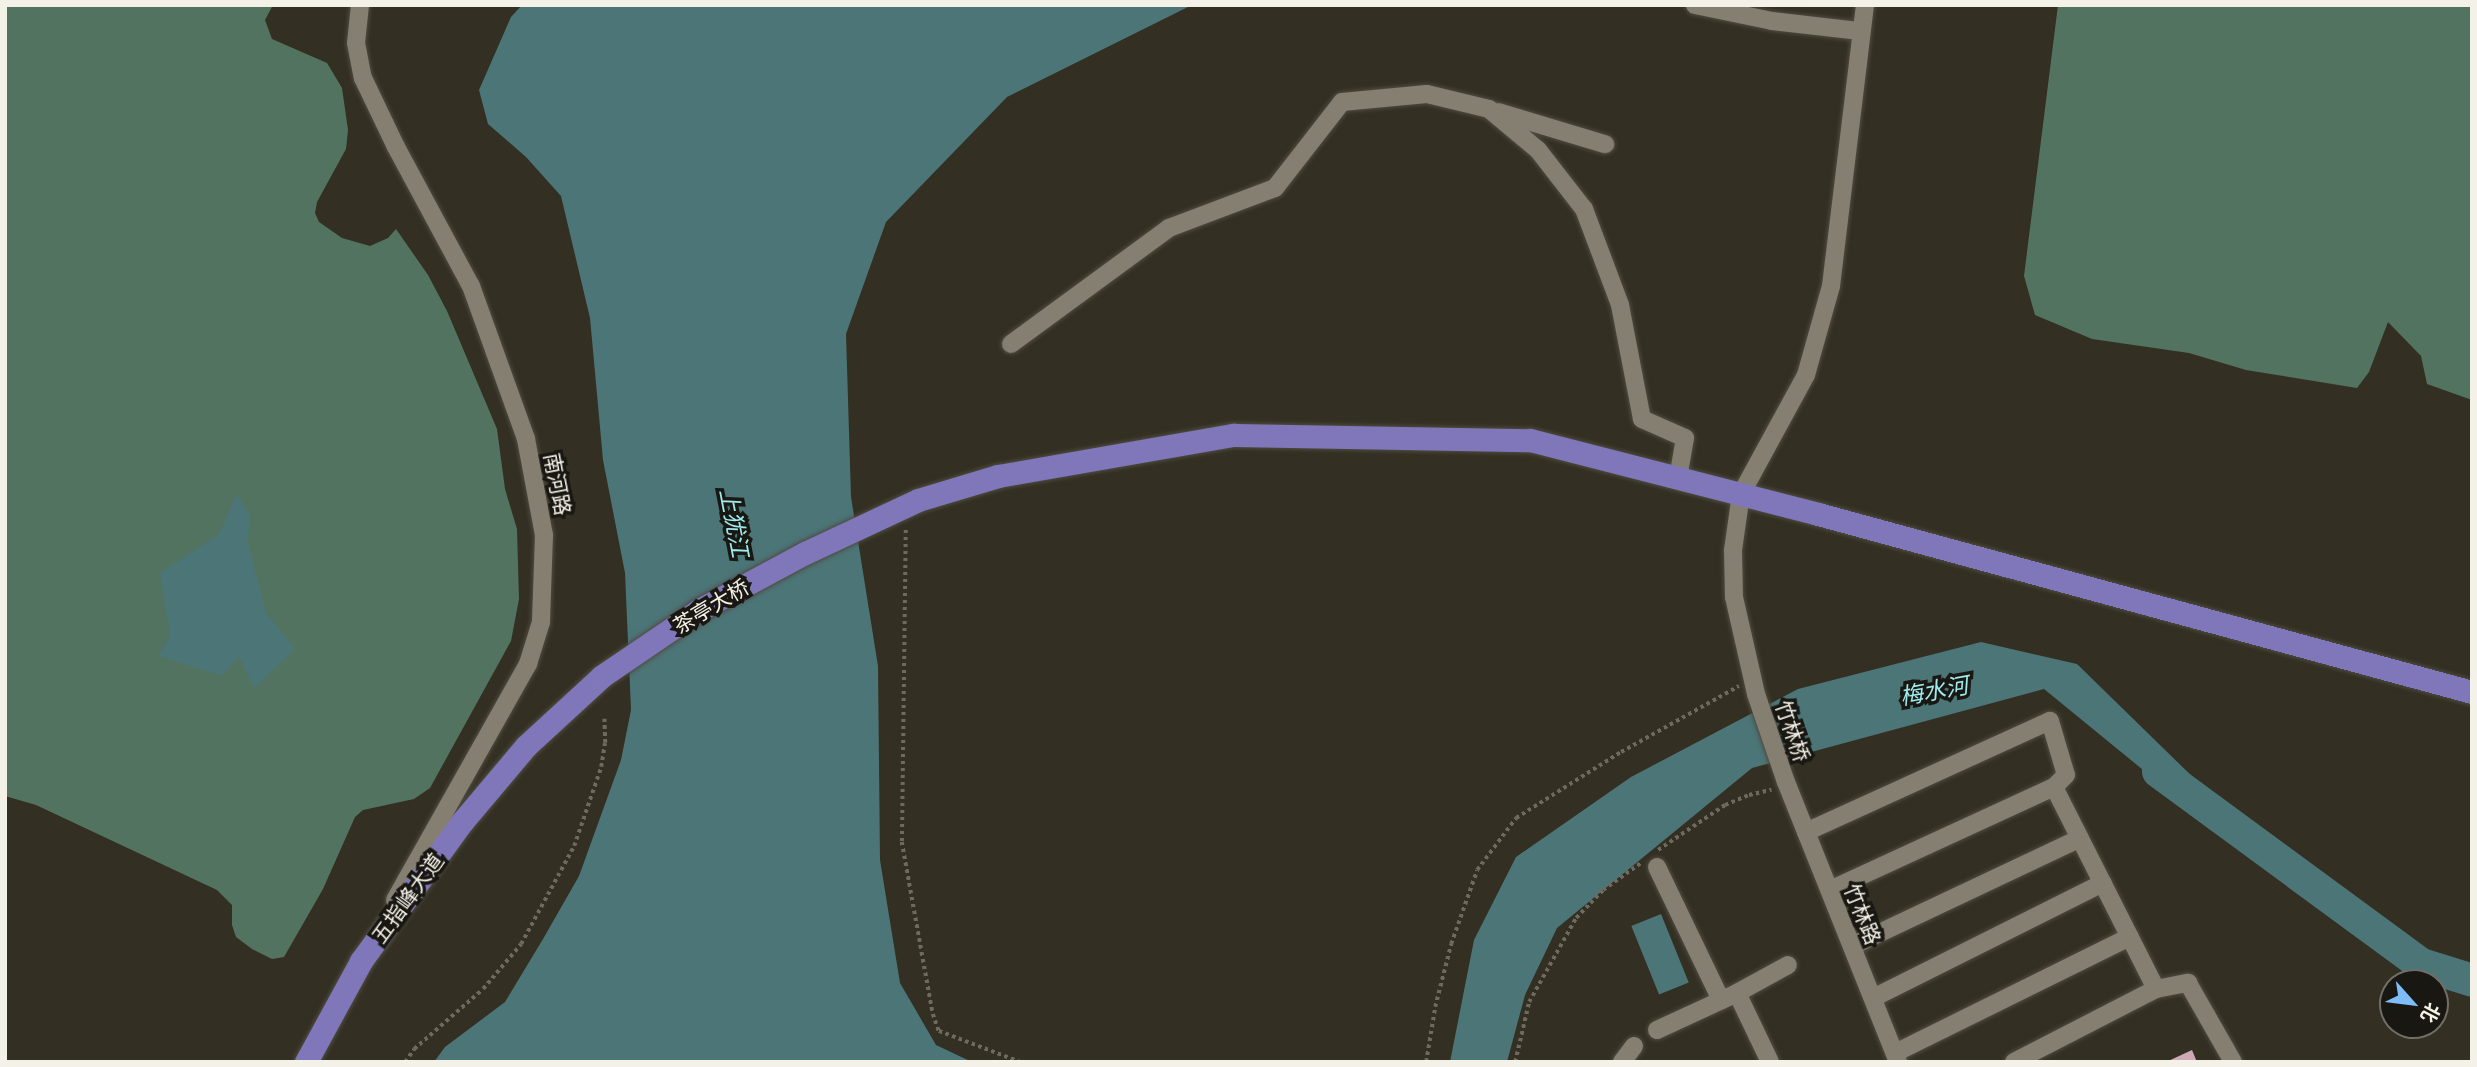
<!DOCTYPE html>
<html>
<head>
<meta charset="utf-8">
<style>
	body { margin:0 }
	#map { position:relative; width:2477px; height:1067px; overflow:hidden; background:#332f22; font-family:"Asap Condensed","Noto Sans SC",sans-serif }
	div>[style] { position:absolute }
	.forest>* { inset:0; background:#537361 }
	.water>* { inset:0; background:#4c7578; transform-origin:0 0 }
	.river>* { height:33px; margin:-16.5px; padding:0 16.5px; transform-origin:16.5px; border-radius:16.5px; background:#4c7578 }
	.building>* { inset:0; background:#cda8b6 }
	.path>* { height:3.5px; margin-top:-1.75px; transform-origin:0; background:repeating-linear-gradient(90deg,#6e6a5f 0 3.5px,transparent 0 7px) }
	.roads { filter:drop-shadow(0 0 2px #4f4b40) drop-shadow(0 0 2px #4f4b40) }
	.minor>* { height:18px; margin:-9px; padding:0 9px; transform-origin:9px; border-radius:9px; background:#847f71 }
	.major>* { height:23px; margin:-11.5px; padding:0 11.5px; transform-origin:11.5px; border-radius:11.5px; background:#7f77ba }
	span { translate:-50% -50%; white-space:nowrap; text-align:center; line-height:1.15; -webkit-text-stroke:7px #191711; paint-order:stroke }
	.street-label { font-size:21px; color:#f4f1e9 }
	.water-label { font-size:23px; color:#9eebf0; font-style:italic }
	.frame { position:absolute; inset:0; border:7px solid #f4f1e9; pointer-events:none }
	.north { position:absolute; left:2379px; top:969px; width:70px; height:70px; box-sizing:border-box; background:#191711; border:2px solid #716e67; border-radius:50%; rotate:118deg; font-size:19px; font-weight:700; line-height:28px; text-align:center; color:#f4f1e9 }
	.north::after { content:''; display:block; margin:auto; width:24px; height:32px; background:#7dbef9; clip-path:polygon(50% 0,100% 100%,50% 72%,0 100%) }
</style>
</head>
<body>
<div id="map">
	<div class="forest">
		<i style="clip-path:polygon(5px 5px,273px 5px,265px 20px,272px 39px,327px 63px,342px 88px,348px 130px,346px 149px,317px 202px,315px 213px,319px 222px,342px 238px,370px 246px,388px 238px,396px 229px,428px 275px,447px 311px,497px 429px,505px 489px,517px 529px,519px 599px,511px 641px,430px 788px,414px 799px,363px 810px,355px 817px,323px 889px,284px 957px,272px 959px,252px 949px,236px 937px,232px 925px,232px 905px,217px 890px,36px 805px,5px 796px)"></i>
		<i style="clip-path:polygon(2058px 5px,2472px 5px,2472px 400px,2427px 384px,2421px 356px,2388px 322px,2369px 372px,2357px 388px,2246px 370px,2189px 353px,2092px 339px,2035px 315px,2024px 276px)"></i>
	</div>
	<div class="water">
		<i style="clip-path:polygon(522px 5px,1192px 5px,1007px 97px,886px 222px,846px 334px,851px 497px,878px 666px,880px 860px,900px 983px,936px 1045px,972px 1062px,434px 1062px,445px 1047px,505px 1002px,543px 939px,579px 876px,621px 760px,631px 710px,625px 573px,603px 460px,590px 318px,561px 196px,526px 157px,488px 124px,479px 90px,511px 17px)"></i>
		<i style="clip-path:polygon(237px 494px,250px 516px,248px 543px,266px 613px,295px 649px,254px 688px,239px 656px,222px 676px,159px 656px,170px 636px,160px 573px,219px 534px)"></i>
		<i style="clip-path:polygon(1981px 642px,2077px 664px,2203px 787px,2186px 805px,2044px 689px,1752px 768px,1557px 928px,1525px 995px,1507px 1062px,1450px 1062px,1474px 940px,1516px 857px,1631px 777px,1798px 689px)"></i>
		<i style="left:1661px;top:914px;width:74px;height:32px;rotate:68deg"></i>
	</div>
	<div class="river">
		<i style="left:2158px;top:771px;width:326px;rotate:36.3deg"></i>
		<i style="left:2421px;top:964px;width:53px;rotate:17.4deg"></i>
	</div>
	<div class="building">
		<i style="clip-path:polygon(2192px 1050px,2197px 1062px,2166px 1062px)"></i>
	</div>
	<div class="path">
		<i style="left:906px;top:530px;width:312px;rotate:90.7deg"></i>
		<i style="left:902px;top:842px;width:175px;rotate:79.8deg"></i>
		<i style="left:933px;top:1014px;width:18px;rotate:71deg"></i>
		<i style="left:939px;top:1031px;width:87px;rotate:20.9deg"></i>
		<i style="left:1658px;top:850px;width:81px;rotate:-33.9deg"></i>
		<i style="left:1725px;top:805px;width:26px;rotate:-23deg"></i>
		<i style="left:1749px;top:795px;width:23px;rotate:-13deg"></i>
		<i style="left:405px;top:1062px;width:16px;rotate:-55deg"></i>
		<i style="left:414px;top:1049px;width:91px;rotate:-41deg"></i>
		<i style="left:483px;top:989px;width:59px;rotate:-49.8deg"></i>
		<i style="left:521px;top:944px;width:111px;rotate:-61.6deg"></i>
		<i style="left:574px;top:846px;width:83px;rotate:-71.1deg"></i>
		<i style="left:601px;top:767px;width:24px;rotate:-81deg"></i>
		<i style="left:605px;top:743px;width:24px;rotate:-92deg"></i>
		<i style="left:1426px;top:1062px;width:56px;rotate:-80.7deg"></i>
		<i style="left:1435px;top:1007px;width:65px;rotate:-75.7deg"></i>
		<i style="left:1451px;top:944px;width:78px;rotate:-70.6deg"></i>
		<i style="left:1477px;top:870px;width:65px;rotate:-53.1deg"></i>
		<i style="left:1516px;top:818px;width:124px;rotate:-32.2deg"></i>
		<i style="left:1621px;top:752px;width:135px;rotate:-29.2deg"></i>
		<i style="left:1515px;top:1062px;width:62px;rotate:-76.9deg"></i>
		<i style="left:1529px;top:1002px;width:96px;rotate:-60.8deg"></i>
		<i style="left:1576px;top:918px;width:39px;rotate:-46deg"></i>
		<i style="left:1603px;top:890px;width:47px;rotate:-35.4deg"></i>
	</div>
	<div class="roads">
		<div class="minor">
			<i style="left:360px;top:5px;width:38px;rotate:96deg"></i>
			<i style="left:356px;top:43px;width:36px;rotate:79deg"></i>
			<i style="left:363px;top:78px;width:76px;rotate:64.4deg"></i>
			<i style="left:396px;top:147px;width:158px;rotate:61.7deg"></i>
			<i style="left:471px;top:286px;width:163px;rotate:70.2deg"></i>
			<i style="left:526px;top:439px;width:98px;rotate:79.4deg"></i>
			<i style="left:544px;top:535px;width:87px;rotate:92deg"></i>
			<i style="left:541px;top:622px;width:44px;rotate:107.2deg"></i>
			<i style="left:528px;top:664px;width:271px;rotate:119.4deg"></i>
			<i style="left:1695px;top:5px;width:79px;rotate:11.7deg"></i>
			<i style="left:1772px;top:21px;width:89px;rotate:6.5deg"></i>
			<i style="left:1865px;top:5px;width:283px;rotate:96.9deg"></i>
			<i style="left:1831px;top:286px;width:92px;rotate:105.7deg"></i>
			<i style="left:1806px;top:375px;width:136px;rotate:118.6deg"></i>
			<i style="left:1741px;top:494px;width:57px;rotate:98.1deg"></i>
			<i style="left:1733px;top:550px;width:47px;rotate:88.8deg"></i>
			<i style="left:1734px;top:597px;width:99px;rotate:77.2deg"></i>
			<i style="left:1756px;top:694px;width:93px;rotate:71.2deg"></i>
			<i style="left:1786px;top:782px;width:302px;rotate:68.2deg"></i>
			<i style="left:1498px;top:112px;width:112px;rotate:16.7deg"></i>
			<i style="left:1011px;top:344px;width:196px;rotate:-36.3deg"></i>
			<i style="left:1169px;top:228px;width:113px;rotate:-20.7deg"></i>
			<i style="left:1275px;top:188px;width:109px;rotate:-52.1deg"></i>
			<i style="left:1342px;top:102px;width:85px;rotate:-5.4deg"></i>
			<i style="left:1427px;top:94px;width:64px;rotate:13.6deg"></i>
			<i style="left:1489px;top:109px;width:64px;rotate:39.9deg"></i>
			<i style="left:1538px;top:150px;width:75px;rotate:52.1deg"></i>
			<i style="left:1584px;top:209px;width:103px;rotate:69.4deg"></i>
			<i style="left:1620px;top:305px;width:116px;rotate:79.1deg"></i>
			<i style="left:1642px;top:419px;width:47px;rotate:23.8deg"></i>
			<i style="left:1685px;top:438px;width:41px;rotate:99.9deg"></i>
			<i style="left:1806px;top:832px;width:268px;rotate:-24.5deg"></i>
			<i style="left:2050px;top:721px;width:56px;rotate:73.5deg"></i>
			<i style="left:2066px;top:775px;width:17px;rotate:135deg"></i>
			<i style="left:2054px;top:787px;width:226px;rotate:63.2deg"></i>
			<i style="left:2156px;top:989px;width:33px;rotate:-11deg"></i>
			<i style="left:2188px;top:983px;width:91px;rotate:60.3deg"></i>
			<i style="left:1657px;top:867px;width:148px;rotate:64.3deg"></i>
			<i style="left:1830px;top:890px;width:247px;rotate:-24.7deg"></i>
			<i style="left:1852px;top:946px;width:252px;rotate:-25.3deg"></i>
			<i style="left:1737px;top:993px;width:58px;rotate:-28.8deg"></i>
			<i style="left:1873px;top:998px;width:257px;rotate:-26.6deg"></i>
			<i style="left:1657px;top:1030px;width:88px;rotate:-24.8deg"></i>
			<i style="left:1737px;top:993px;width:76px;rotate:64.4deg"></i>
			<i style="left:1895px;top:1053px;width:262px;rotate:-26.3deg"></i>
			<i style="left:1622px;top:1062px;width:20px;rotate:-53deg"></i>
			<i style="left:2014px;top:1062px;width:160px;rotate:-27.2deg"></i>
		</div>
		<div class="major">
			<i style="left:306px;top:1062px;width:115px;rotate:-61.4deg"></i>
			<i style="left:361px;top:961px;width:172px;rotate:-54deg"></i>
			<i style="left:462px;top:822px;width:99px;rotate:-49.9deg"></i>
			<i style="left:526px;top:746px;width:103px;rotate:-42.6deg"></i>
			<i style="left:602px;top:676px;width:117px;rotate:-34.2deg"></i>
			<i style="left:699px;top:610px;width:120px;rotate:-28.3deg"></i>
			<i style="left:805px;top:553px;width:125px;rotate:-25.1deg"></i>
			<i style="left:918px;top:500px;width:84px;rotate:-16.7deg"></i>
			<i style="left:998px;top:476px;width:239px;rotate:-9.9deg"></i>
			<i style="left:1233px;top:435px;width:297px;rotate:1deg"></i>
			<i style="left:1530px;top:440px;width:297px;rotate:14.4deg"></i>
			<i style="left:1818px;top:514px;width:678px;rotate:15.23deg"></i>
		</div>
	</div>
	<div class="street-label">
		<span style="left:558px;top:484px;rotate:79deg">南河路</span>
		<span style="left:711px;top:606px;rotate:-31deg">茶亭大桥</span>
		<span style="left:1793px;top:731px;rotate:71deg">竹林桥</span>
		<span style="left:407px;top:898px;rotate:-54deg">五指峰大道</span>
		<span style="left:1863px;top:914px;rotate:68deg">竹林路</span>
	</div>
	<div class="water-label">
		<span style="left:734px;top:523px;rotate:79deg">上犹江</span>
		<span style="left:1934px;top:691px;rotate:-10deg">梅水河</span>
	</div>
	<div class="frame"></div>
	<div class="north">北</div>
</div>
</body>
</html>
